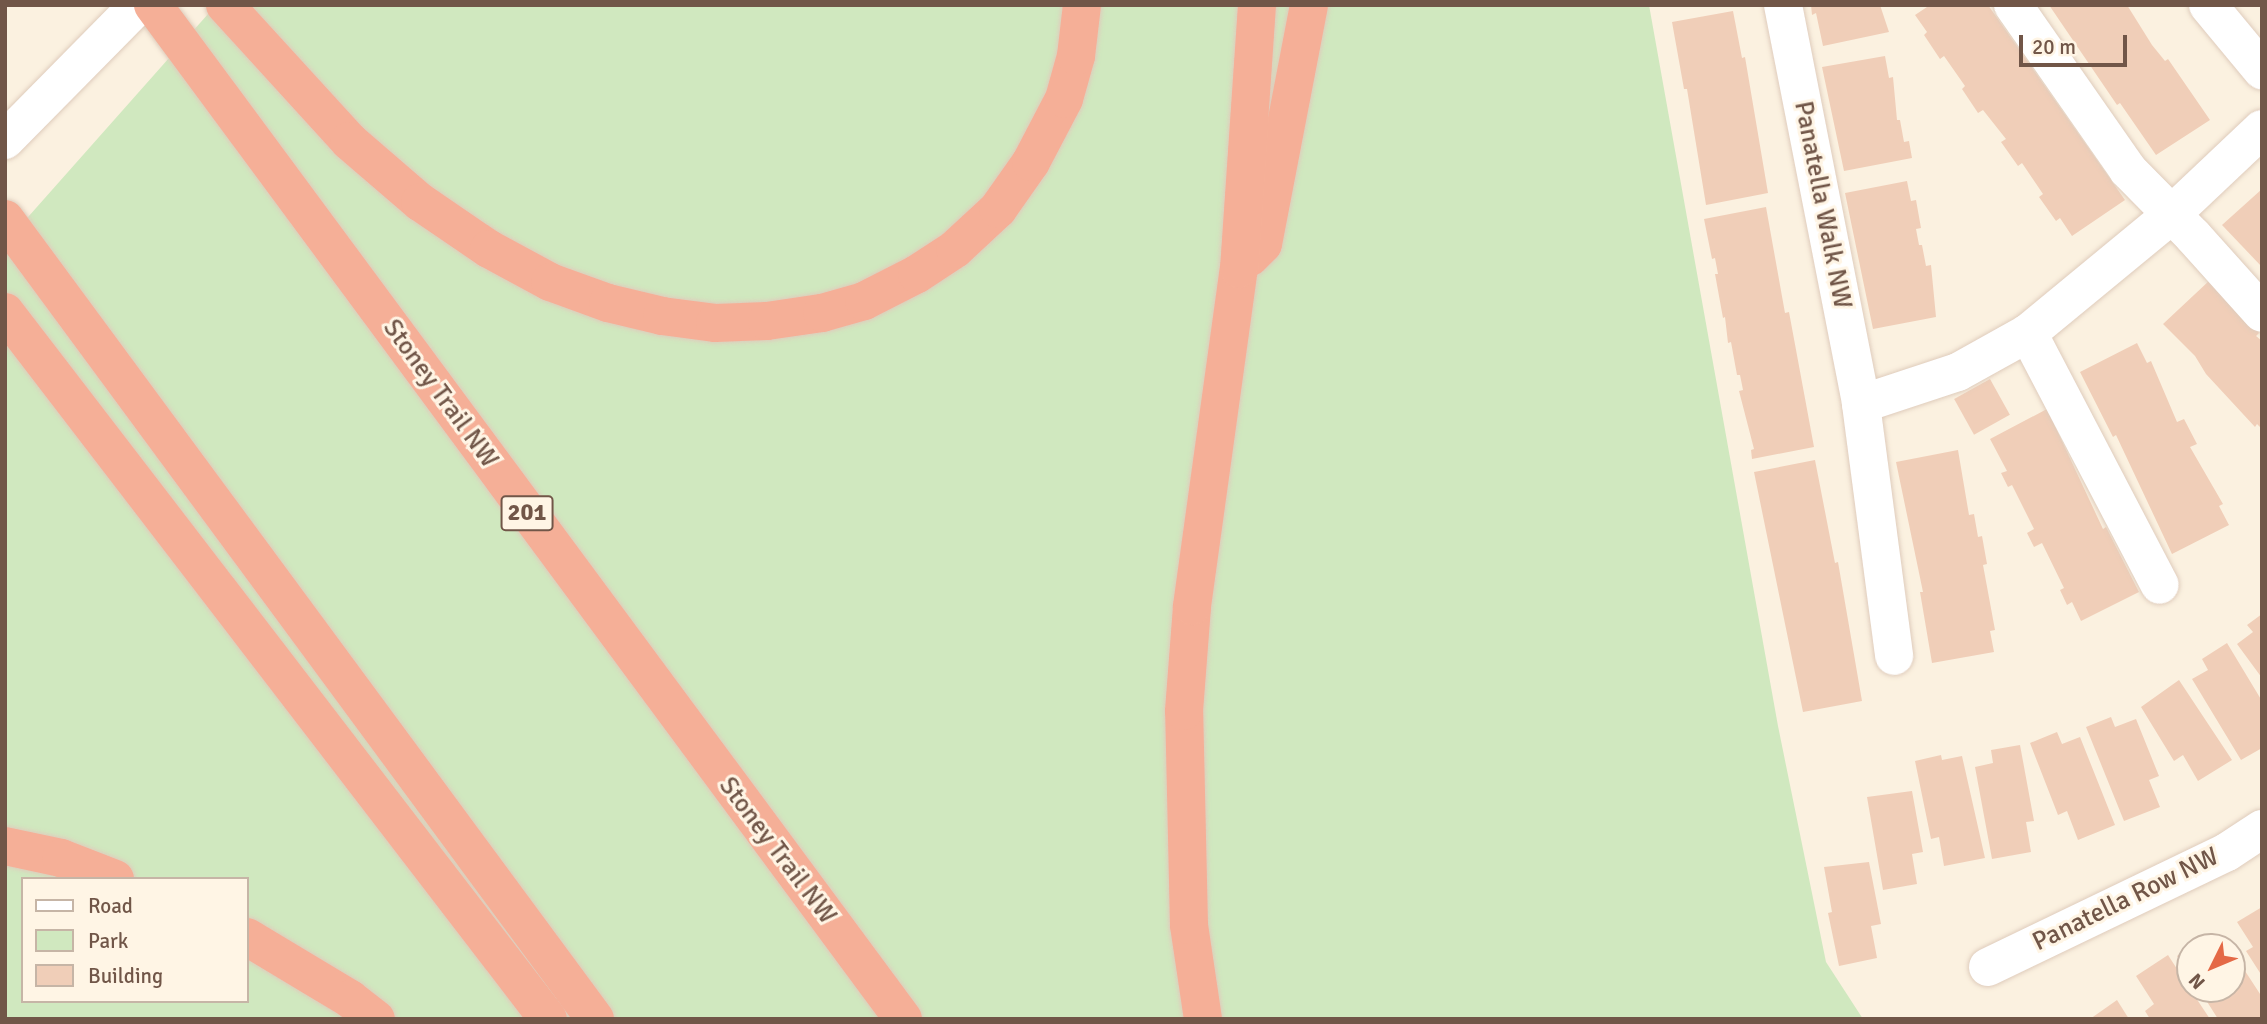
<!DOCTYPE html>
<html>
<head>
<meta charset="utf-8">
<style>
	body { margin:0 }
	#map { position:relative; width:2267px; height:1024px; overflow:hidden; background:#fbf1e0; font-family:Signika,sans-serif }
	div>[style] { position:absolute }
	.green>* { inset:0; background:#d0e8bf }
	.building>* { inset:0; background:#f0ceb8; transform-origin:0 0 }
	.roads { filter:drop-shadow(0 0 2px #dfccbc) drop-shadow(0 0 2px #dfccbc) }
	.street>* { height:38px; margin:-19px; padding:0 19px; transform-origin:19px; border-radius:19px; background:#fff }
	.secondary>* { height:38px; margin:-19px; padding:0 19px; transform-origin:19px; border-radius:19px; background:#fff }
	.highway>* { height:38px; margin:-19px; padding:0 19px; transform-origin:19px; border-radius:19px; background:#f5af97 }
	span { translate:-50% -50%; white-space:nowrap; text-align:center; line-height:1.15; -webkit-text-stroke:6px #fff5e5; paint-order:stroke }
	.shield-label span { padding:2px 5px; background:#fff5e5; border:2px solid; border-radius:5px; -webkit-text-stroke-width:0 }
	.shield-label { font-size:24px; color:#715648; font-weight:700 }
	.street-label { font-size:26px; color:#715648 }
	.frame { position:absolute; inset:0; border:7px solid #715648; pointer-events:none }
	.legend { position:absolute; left:21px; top:877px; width:228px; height:126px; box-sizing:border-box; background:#fff5e5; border:2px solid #c6b5a6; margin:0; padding:9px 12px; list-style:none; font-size:21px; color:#715648 }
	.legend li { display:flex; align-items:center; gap:14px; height:35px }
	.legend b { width:35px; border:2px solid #c6b5a6 }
	.north { position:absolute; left:2176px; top:933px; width:70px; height:70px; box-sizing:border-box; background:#fff5e5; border:2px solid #c6b5a6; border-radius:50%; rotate:227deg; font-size:19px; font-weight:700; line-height:28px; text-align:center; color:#715648 }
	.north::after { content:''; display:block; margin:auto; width:24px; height:32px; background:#e46946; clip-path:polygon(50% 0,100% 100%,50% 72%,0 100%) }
	.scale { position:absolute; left:2019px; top:35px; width:108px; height:32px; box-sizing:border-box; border:4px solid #715648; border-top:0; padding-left:9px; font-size:21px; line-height:24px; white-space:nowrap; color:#715648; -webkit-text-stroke:5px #fff5e5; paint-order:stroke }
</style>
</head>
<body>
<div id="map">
	<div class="green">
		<i style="clip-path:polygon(evenodd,216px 5px,1649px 5px,1778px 726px,1826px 962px,1863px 1019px,5px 1019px,5px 243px,216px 5px,23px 879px,247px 879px,247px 1001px,23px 1001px,23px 879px)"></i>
	</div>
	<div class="building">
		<i style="clip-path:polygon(1811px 5px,1880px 5px,1889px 32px,1823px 46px,1816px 13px,1812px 15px)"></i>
		<i style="clip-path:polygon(1930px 5px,1988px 5px,2125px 200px,2072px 236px,2060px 218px,2056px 221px,2039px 197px,2043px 194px,2022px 163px,2018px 166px,2001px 142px,2006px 139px,1983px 110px,1978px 113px,1962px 89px,1965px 86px,1944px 56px,1940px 59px,1924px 35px,1927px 32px,1915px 15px)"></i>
		<i style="clip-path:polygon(2049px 5px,2127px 5px,2152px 45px,2165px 61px,2168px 59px,2210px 120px,2156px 155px,2120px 103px,2117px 105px)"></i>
		<i style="clip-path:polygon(1733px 11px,1742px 58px,1745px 57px,1768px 193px,1706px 205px,1687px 89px,1684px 89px,1672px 22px)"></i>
		<i style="clip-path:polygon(1885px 56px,1889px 78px,1893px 77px,1897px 120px,1900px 120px,1904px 142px,1909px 141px,1912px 158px,1844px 171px,1822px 67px)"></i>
		<i style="clip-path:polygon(1907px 181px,1911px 201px,1916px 200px,1921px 228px,1916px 229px,1919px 245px,1922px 245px,1926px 266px,1931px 265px,1936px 317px,1873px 329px,1845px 193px)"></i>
		<i style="clip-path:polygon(2262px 189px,2262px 267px,2222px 225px)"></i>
		<i style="clip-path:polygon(1766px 207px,1785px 313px,1789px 312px,1814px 447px,1752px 459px,1751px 450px,1754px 449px,1739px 391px,1743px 390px,1740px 375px,1737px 375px,1731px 342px,1728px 343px,1725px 317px,1723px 318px,1715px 274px,1718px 274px,1715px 258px,1712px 259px,1704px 219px)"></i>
		<i style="clip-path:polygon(2210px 280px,2259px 333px,2256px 336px,2262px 341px,2262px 429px,2257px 424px,2255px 427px,2206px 374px,2195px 356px,2163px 324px)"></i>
		<i style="clip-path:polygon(2137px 343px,2147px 363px,2151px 361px,2177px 422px,2184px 419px,2197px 444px,2190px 447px,2223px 504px,2219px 506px,2229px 525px,2172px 554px,2116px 435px,2113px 437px,2080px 372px)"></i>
		<i style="left:1990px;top:379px;width:41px;height:41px;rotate:61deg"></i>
		<i style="clip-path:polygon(2047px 409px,2103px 529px,2106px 527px,2139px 592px,2081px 621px,2072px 602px,2067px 605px,2060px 590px,2064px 588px,2042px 543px,2034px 547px,2027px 533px,2034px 529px,2012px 485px,2008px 487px,2001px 473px,2007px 471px,1990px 439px)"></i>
		<i style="clip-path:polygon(1958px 450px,1969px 515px,1974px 514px,1978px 537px,1982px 536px,1987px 564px,1983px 565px,1995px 630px,1990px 631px,1994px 652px,1932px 663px,1920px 592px,1923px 592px,1896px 462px)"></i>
		<i style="clip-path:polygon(1815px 460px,1835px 563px,1838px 562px,1862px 701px,1803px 712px,1754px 472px)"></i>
		<i style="clip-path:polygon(2262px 614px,2262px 678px,2237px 644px,2253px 632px,2247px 625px)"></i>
		<i style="clip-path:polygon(2227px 643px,2262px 701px,2262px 748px,2241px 760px,2192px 679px,2208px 670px,2202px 659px)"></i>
		<i style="clip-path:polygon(2179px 680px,2232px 760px,2198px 781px,2183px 755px,2174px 761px,2141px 707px)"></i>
		<i style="clip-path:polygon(2111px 717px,2115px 727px,2136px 719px,2159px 776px,2149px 780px,2160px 807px,2124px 821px,2086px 727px)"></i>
		<i style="clip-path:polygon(2057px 732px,2062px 744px,2080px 737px,2115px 825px,2078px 840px,2067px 811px,2058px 815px,2030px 743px)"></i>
		<i style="clip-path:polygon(2020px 745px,2034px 821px,2026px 822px,2031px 852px,1992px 859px,1975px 767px,1993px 763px,1991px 750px)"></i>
		<i style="clip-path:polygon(1941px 755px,1942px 760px,1962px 756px,1985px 858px,1944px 866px,1939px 837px,1931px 839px,1915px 761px)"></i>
		<i style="clip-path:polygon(1912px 791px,1923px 852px,1912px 854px,1917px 884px,1883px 890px,1867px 797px)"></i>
		<i style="clip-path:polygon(1869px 862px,1881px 924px,1871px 926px,1877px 958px,1839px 966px,1828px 913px,1832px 912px,1824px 867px)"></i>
		<i style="clip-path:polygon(2262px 907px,2262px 976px,2246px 951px,2253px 947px,2237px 922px)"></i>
		<i style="clip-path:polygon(2211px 934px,2220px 947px,2190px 947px)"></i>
		<i style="clip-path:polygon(2190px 947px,2190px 976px,2177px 956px)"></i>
		<i style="clip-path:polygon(2232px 951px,2262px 997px,2262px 1019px,2218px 1019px,2199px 989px,2232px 989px)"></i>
		<i style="clip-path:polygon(2168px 955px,2190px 989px,2210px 1019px,2150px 1019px,2145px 1011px,2154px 1004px,2136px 976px)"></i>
		<i style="clip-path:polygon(2117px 1000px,2129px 1019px,2090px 1019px)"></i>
	</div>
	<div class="roads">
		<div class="street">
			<i style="left:1783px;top:5px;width:407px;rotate:78.9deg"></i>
			<i style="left:1861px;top:404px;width:254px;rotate:82.5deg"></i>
			<i style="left:2013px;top:5px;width:201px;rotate:55.1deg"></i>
			<i style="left:2128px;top:170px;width:93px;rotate:45.4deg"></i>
			<i style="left:2193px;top:236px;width:103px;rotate:48.1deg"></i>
			<i style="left:2208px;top:5px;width:85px;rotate:50.3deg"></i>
			<i style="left:2028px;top:333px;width:284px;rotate:62.4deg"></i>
			<i style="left:1861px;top:404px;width:102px;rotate:-18.3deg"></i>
			<i style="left:1958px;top:372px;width:80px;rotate:-29.1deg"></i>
			<i style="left:2028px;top:333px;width:185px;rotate:-39.5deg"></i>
			<i style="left:2171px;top:215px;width:125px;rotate:-43.4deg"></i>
			<i style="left:1988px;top:967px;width:265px;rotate:-25.7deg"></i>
			<i style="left:2227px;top:852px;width:42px;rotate:-33.3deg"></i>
		</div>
		<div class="secondary">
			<i style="left:5px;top:140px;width:190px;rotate:-45.4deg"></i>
		</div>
		<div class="highway">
			<i style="left:153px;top:5px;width:1261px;rotate:53.51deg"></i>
			<i style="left:225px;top:5px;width:184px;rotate:47.6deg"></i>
			<i style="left:349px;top:141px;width:94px;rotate:40.7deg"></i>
			<i style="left:420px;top:202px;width:83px;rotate:34.3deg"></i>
			<i style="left:489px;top:249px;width:69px;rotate:28.4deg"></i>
			<i style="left:550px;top:282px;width:62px;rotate:19.9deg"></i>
			<i style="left:608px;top:303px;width:56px;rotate:13.5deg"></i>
			<i style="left:662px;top:316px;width:53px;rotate:7.5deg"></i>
			<i style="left:715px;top:323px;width:52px;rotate:-2.2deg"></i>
			<i style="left:767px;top:321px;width:56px;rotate:-8.3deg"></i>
			<i style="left:822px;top:313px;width:44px;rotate:-15.9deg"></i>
			<i style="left:864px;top:301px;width:59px;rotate:-27deg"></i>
			<i style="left:917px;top:274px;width:45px;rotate:-33.3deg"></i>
			<i style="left:955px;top:249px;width:59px;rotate:-42.9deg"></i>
			<i style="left:998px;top:209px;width:57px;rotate:-54.9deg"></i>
			<i style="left:1031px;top:162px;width:71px;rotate:-62.4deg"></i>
			<i style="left:1064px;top:99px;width:45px;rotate:-74.4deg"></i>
			<i style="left:1076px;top:56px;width:51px;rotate:-83.3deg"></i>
			<i style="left:5px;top:219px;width:994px;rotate:53.59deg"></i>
			<i style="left:1250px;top:257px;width:18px;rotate:-45deg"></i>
			<i style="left:1263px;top:244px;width:243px;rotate:-79.1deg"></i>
			<i style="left:5px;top:312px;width:891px;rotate:52.47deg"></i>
			<i style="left:5px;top:846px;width:57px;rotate:12.1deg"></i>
			<i style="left:61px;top:858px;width:58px;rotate:21.3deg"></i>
			<i style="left:247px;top:937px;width:120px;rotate:31deg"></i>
			<i style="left:350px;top:999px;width:33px;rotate:38deg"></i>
			<i style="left:1203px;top:1019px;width:95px;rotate:-98.5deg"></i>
			<i style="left:1189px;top:925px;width:214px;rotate:-91.3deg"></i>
			<i style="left:1184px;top:711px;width:105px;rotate:-85.6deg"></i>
			<i style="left:1192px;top:606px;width:340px;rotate:-82.1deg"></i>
			<i style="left:1239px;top:269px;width:265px;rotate:-86.1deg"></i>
		</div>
	</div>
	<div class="shield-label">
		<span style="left:527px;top:513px">201</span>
	</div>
	<div class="street-label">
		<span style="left:1822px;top:205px;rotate:79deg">Panatella Walk NW</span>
		<span style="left:440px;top:394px;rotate:54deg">Stoney Trail NW</span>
		<span style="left:777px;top:851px;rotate:53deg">Stoney Trail NW</span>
		<span style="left:2126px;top:900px;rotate:-26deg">Panatella Row NW</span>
	</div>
	<div class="frame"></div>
	<ul class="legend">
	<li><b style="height:9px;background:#fff"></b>Road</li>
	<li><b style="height:19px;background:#d0e8bf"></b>Park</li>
	<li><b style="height:19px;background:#f0ceb8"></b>Building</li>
	</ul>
	<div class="north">N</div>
	<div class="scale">20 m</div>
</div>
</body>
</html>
